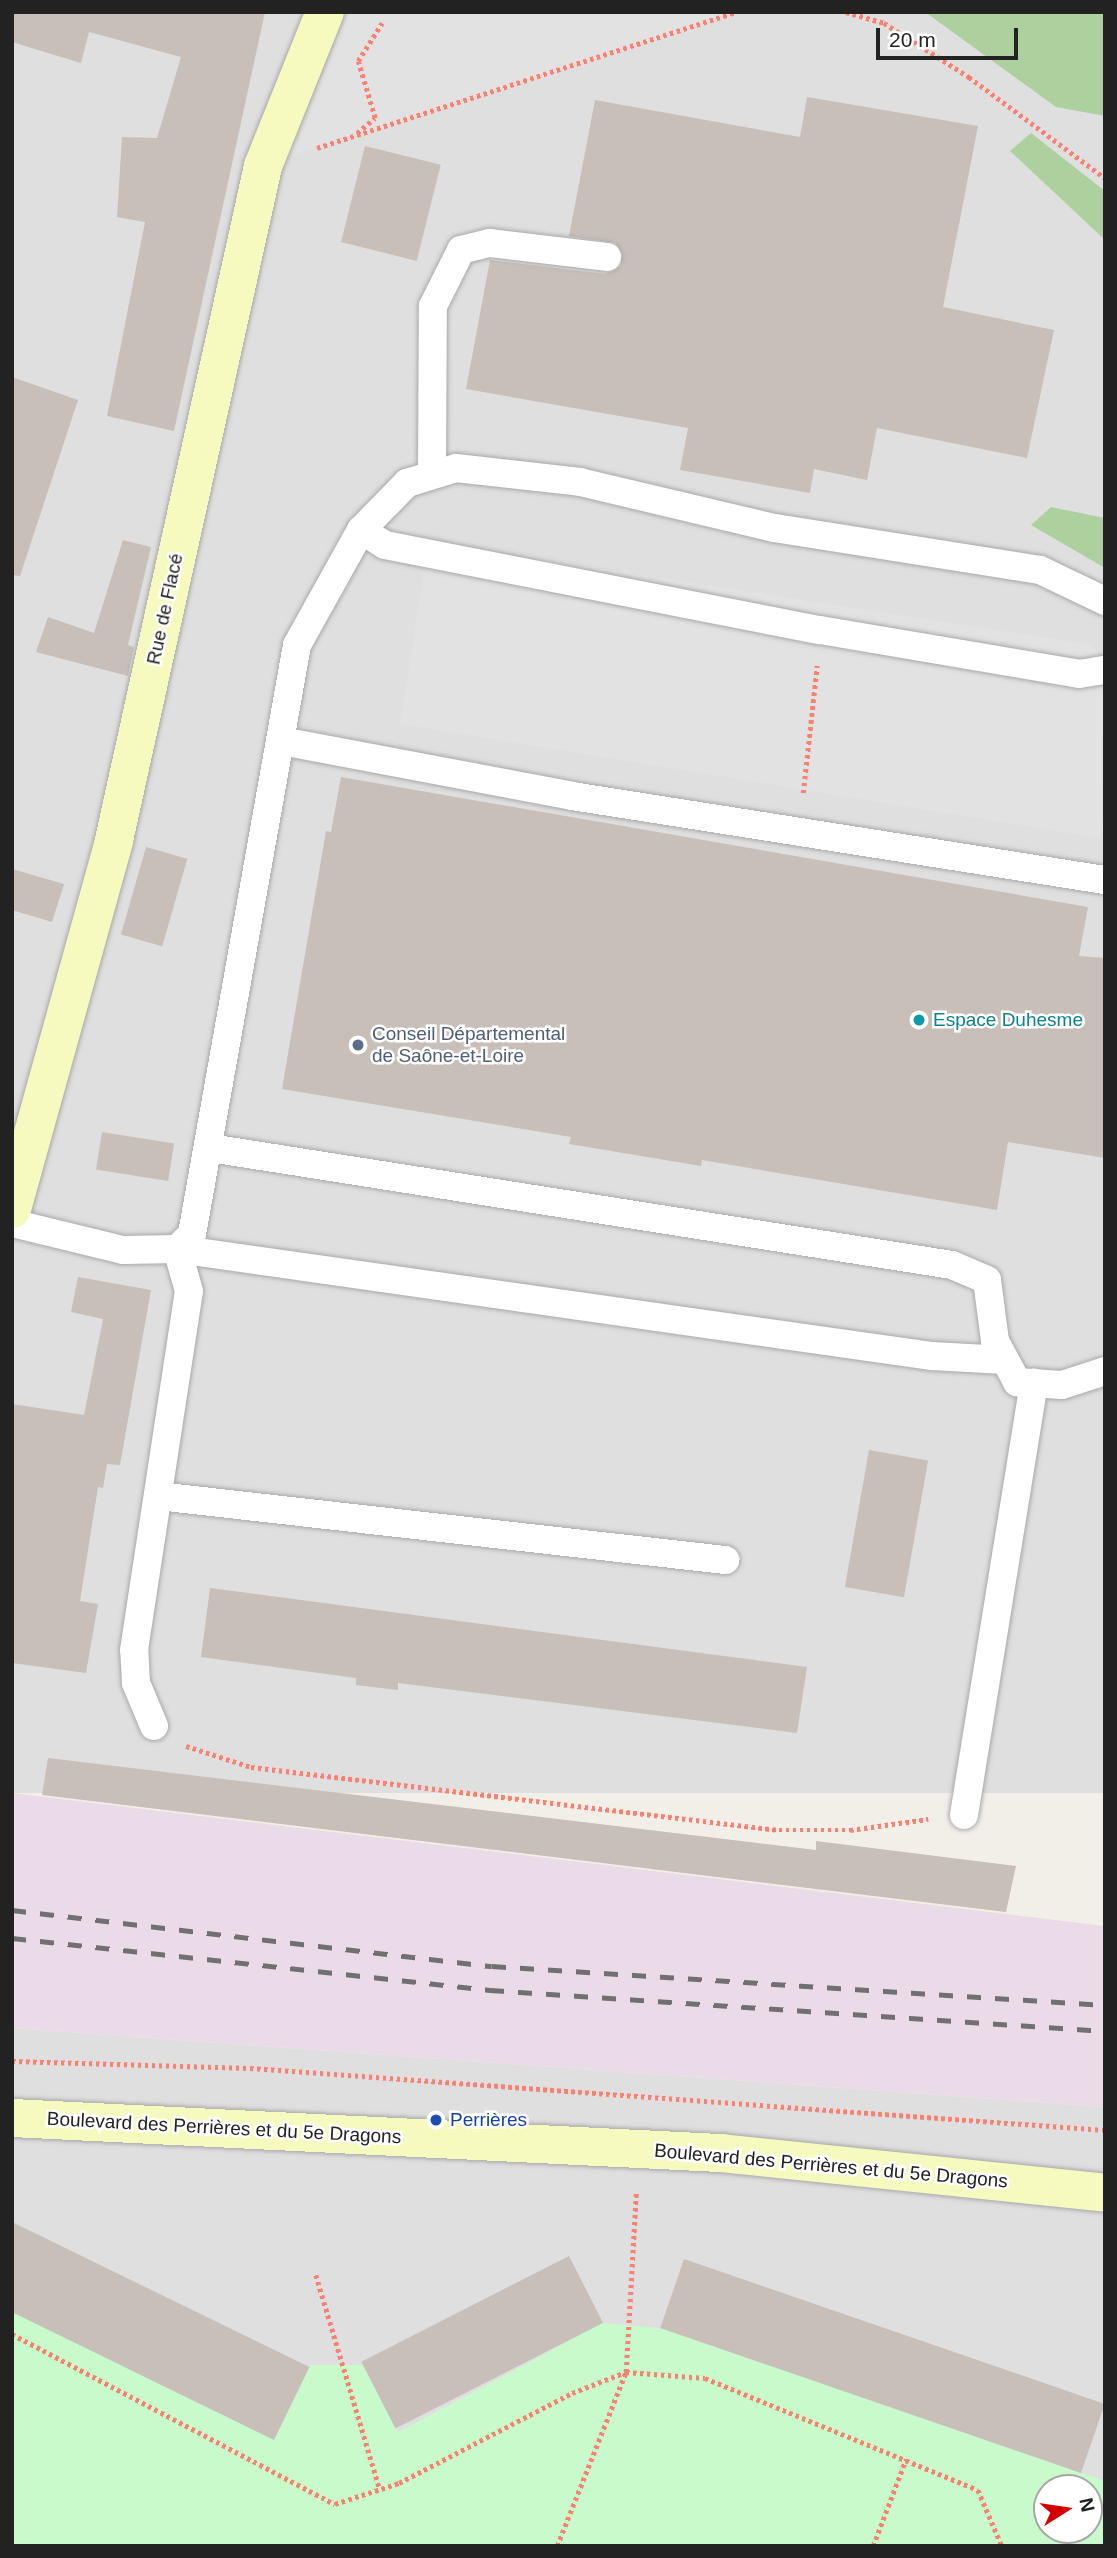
<!DOCTYPE html>
<html>
<head>
<meta charset="utf-8">
<style>
	body { margin:0 }
	#map { position:relative; width:1117px; height:2558px; overflow:hidden; background:#f2efe9; font-family:Arial,sans-serif }
	div>[style] { position:absolute }
	.residential>* { inset:0; background:#e0dfdf; transform-origin:0 0 }
	.industrial>* { inset:0; background:#ebdbe8 }
	.forest>* { inset:0; background:#add19e }
	.park>* { inset:0; background:#c8facc }
	.parking>* { inset:0; background:#e2e2e2 }
	.building>* { inset:0; background:#c7bfb8; transform-origin:0 0 }
	.path>* { height:4.5px; margin-top:-2.25px; transform-origin:0; background:repeating-linear-gradient(90deg,#fa8072 0 3.5px,transparent 0 7px) }
	.roads { filter:drop-shadow(0 0 2px #a9a9a9) drop-shadow(0 0 2px #a9a9a9) }
	.lane>* { height:28px; margin:-14px; padding:0 14px; transform-origin:14px; border-radius:14px; background:#fff }
	.secondary>* { height:38px; margin:-19px; padding:0 19px; transform-origin:19px; border-radius:19px; background:#f7fabf }
	.rail>* { height:5px; margin-top:-2.5px; transform-origin:0; background:repeating-linear-gradient(90deg,#707070 0 14px,transparent 0 28px) }
	.dots>* { width:19px; height:19px; translate:-50% -50%; box-sizing:border-box; border:4px solid #fff; border-radius:50% }
	span { translate:-50% -50%; white-space:nowrap; text-align:center; line-height:1.15; -webkit-text-stroke:5px #fff; paint-order:stroke }
	.street-label { font-size:19px; color:#222 }
	.culture-label { font-size:19px; color:#0d838f }
	.left { translate:0 -50%; text-align:left }
	.service-label { font-size:19px; color:#4e5e75 }
	.transit-label { font-size:19px; color:#164399 }
	.frame { position:absolute; inset:0; border:14px solid #222; pointer-events:none }
	.north { position:absolute; left:1033px; top:2474px; width:70px; height:70px; box-sizing:border-box; background:#fff; border:2px solid #a7a7a7; border-radius:50%; rotate:78deg; font-size:19px; font-weight:700; line-height:28px; text-align:center; color:#222 }
	.north::after { content:''; display:block; margin:auto; width:24px; height:32px; background:#d40000; clip-path:polygon(50% 0,100% 100%,50% 72%,0 100%) }
	.scale { position:absolute; left:876px; top:28px; width:142px; height:32px; box-sizing:border-box; border:4px solid #222; border-top:0; padding-left:9px; font-size:21px; line-height:24px; white-space:nowrap; color:#222; -webkit-text-stroke:5px #fff; paint-order:stroke }
</style>
</head>
<body>
<div id="map">
	<div class="residential">
		<i style="left:12px;top:12px;width:1093px;height:1781px"></i>
		<i style="clip-path:polygon(evenodd,12px 2028px,1105px 2107px,1105px 2546px,12px 2546px,12px 2028px,1047px 2488px,1089px 2488px,1089px 2530px,1047px 2530px,1047px 2488px)"></i>
	</div>
	<div class="industrial">
		<i style="clip-path:polygon(12px 1793px,1105px 1926px,1105px 2107px,12px 2028px)"></i>
	</div>
	<div class="forest">
		<i style="clip-path:polygon(925px 12px,1105px 12px,1105px 116px,1056px 107px)"></i>
		<i style="clip-path:polygon(1031px 133px,1105px 191px,1105px 240px,1010px 151px)"></i>
		<i style="clip-path:polygon(1051px 507px,1105px 518px,1105px 568px,1031px 525px)"></i>
	</div>
	<div class="park">
		<i style="clip-path:polygon(evenodd,12px 2303px,278px 2431px,310px 2365px,363px 2365px,398px 2432px,603px 2323px,660px 2328px,1105px 2481px,1105px 2546px,12px 2546px,12px 2303px,1047px 2488px,1089px 2488px,1089px 2530px,1047px 2530px,1047px 2488px)"></i>
	</div>
	<div class="parking">
		<i style="clip-path:polygon(356px 12px,735px 12px,273px 162px,322px 29px)"></i>
		<i style="clip-path:polygon(429px 542px,1093px 645px,1105px 666px,1100px 838px,400px 724px)"></i>
	</div>
	<div class="building">
		<i style="clip-path:polygon(12px 12px,265px 12px,174px 431px,107px 416px,145px 222px,117px 217px,122px 137px,157px 138px,181px 57px,89px 32px,81px 63px,12px 42px)"></i>
		<i style="clip-path:polygon(807px 97px,978px 126px,943px 307px,1054px 330px,1027px 458px,877px 428px,867px 480px,814px 469px,810px 493px,680px 470px,688px 428px,466px 389px,490px 260px,605px 274px,621px 266px,616px 243px,569px 236px,595px 100px,800px 137px)"></i>
		<i style="left:365px;top:146px;width:78px;height:99px;rotate:14deg"></i>
		<i style="clip-path:polygon(12px 377px,78px 400px,20px 576px,12px 575px)"></i>
		<i style="clip-path:polygon(123px 540px,151px 547px,128px 645px,134px 647px,128px 676px,36px 652px,48px 617px,94px 633px)"></i>
		<i style="clip-path:polygon(341px 777px,1088px 907px,1079px 956px,1105px 958px,1105px 1158px,1008px 1142px,997px 1210px,702px 1160px,701px 1166px,569px 1144px,571px 1137px,282px 1089px,326px 831px,331px 832px)"></i>
		<i style="left:146px;top:847px;width:43px;height:91px;rotate:16deg"></i>
		<i style="clip-path:polygon(12px 869px,64px 884px,52px 922px,12px 910px)"></i>
		<i style="left:102px;top:1132px;width:73px;height:38px;rotate:9deg"></i>
		<i style="clip-path:polygon(78px 1277px,151px 1290px,120px 1465px,107px 1464px,103px 1488px,98px 1487px,80px 1601px,98px 1604px,86px 1673px,12px 1663px,12px 1404px,84px 1415px,103px 1319px,71px 1312px)"></i>
		<i style="left:869px;top:1450px;width:60px;height:139px;rotate:10deg"></i>
		<i style="clip-path:polygon(210px 1588px,807px 1667px,797px 1733px,398px 1683px,398px 1690px,356px 1685px,356px 1678px,201px 1657px)"></i>
		<i style="clip-path:polygon(48px 1758px,816px 1850px,816px 1841px,1016px 1866px,1006px 1912px,42px 1795px)"></i>
		<i style="left:12px;top:2222px;width:331px;height:81px;rotate:26deg"></i>
		<i style="left:569px;top:2256px;width:75px;height:233px;rotate:63deg"></i>
		<i style="left:684px;top:2259px;width:445px;height:73px;rotate:19deg"></i>
	</div>
	<div class="path">
		<i style="left:846px;top:12px;width:40px;rotate:16deg"></i>
		<i style="left:884px;top:23px;width:101px;rotate:32.4deg"></i>
		<i style="left:969px;top:77px;width:169px;rotate:36.6deg"></i>
		<i style="left:357px;top:133px;width:23px;rotate:-40deg"></i>
		<i style="left:375px;top:118px;width:59px;rotate:-106.6deg"></i>
		<i style="left:358px;top:61px;width:45px;rotate:-57.7deg"></i>
		<i style="left:317px;top:148px;width:440px;rotate:-18deg"></i>
		<i style="left:803px;top:793px;width:128px;rotate:-83.7deg"></i>
		<i style="left:186px;top:1746px;width:68px;rotate:17.9deg"></i>
		<i style="left:251px;top:1767px;width:532px;rotate:6.8deg"></i>
		<i style="left:779px;top:1830px;width:71px"></i>
		<i style="left:850px;top:1830px;width:79px;rotate:-8deg"></i>
		<i style="left:12px;top:2061px;width:238px;rotate:1.7deg"></i>
		<i style="left:250px;top:2068px;width:857px;rotate:4.15deg"></i>
		<i style="left:316px;top:2275px;width:224px;rotate:73.4deg"></i>
		<i style="left:12px;top:2334px;width:365px;rotate:27.8deg"></i>
		<i style="left:335px;top:2504px;width:67px;rotate:-18.2deg"></i>
		<i style="left:399px;top:2483px;width:195px;rotate:-27.5deg"></i>
		<i style="left:572px;top:2393px;width:58px;rotate:-21.3deg"></i>
		<i style="left:626px;top:2372px;width:79px;rotate:4.3deg"></i>
		<i style="left:705px;top:2378px;width:295px;rotate:22.3deg"></i>
		<i style="left:978px;top:2490px;width:61px;rotate:66.8deg"></i>
		<i style="left:557px;top:2546px;width:187px;rotate:-68.4deg"></i>
		<i style="left:626px;top:2372px;width:181px;rotate:-86.8deg"></i>
		<i style="left:873px;top:2546px;width:93px;rotate:-69.2deg"></i>
	</div>
	<div class="roads">
		<div class="lane">
			<i style="left:432px;top:470px;width:164px;rotate:-89.7deg"></i>
			<i style="left:433px;top:306px;width:63px;rotate:-63.4deg"></i>
			<i style="left:461px;top:250px;width:30px;rotate:-14deg"></i>
			<i style="left:490px;top:243px;width:118px;rotate:6.8deg"></i>
			<i style="left:361px;top:530px;width:28px;rotate:32deg"></i>
			<i style="left:385px;top:545px;width:443px;rotate:11.1deg"></i>
			<i style="left:820px;top:630px;width:263px;rotate:9.6deg"></i>
			<i style="left:1079px;top:674px;width:26px;rotate:-9deg"></i>
			<i style="left:282px;top:741px;width:295px;rotate:10.7deg"></i>
			<i style="left:572px;top:796px;width:540px;rotate:8.96deg"></i>
			<i style="left:210px;top:1148px;width:751px;rotate:8.96deg"></i>
			<i style="left:952px;top:1265px;width:38px;rotate:23deg"></i>
			<i style="left:987px;top:1280px;width:62px;rotate:82.5deg"></i>
			<i style="left:995px;top:1341px;width:47px;rotate:61.8deg"></i>
			<i style="left:1017px;top:1382px;width:45px;rotate:3.8deg"></i>
			<i style="left:1062px;top:1385px;width:45px;rotate:-18deg"></i>
			<i style="left:12px;top:1223px;width:114px;rotate:13.7deg"></i>
			<i style="left:123px;top:1250px;width:54px;rotate:-1.1deg"></i>
			<i style="left:177px;top:1249px;width:21px;rotate:-45deg"></i>
			<i style="left:192px;top:1234px;width:598px;rotate:-79.89deg"></i>
			<i style="left:297px;top:645px;width:132px;rotate:-60.9deg"></i>
			<i style="left:361px;top:530px;width:66px;rotate:-45.6deg"></i>
			<i style="left:407px;top:483px;width:51px;rotate:-17deg"></i>
			<i style="left:456px;top:468px;width:125px;rotate:6.4deg"></i>
			<i style="left:580px;top:482px;width:200px;rotate:13.3deg"></i>
			<i style="left:775px;top:528px;width:268px;rotate:9deg"></i>
			<i style="left:1040px;top:570px;width:72px;rotate:25.5deg"></i>
			<i style="left:158px;top:1496px;width:571px;rotate:6.44deg"></i>
			<i style="left:154px;top:1726px;width:47px;rotate:-112.7deg"></i>
			<i style="left:136px;top:1683px;width:33px;rotate:-93deg"></i>
			<i style="left:134px;top:1650px;width:363px;rotate:-81.3deg"></i>
			<i style="left:189px;top:1291px;width:44px;rotate:-105.9deg"></i>
			<i style="left:177px;top:1249px;width:763px;rotate:8.07deg"></i>
			<i style="left:932px;top:1356px;width:73px;rotate:3.1deg"></i>
			<i style="left:964px;top:1815px;width:438px;rotate:-80.8deg"></i>
		</div>
		<div class="secondary">
			<i style="left:12px;top:1209px;width:383px;rotate:-74.5deg"></i>
			<i style="left:114px;top:840px;width:690px;rotate:-77.53deg"></i>
			<i style="left:263px;top:166px;width:166px;rotate:-68.1deg"></i>
			<i style="left:12px;top:2118px;width:710px;rotate:2.83deg"></i>
			<i style="left:721px;top:2153px;width:386px;rotate:5.9deg"></i>
		</div>
	</div>
	<div class="rail">
		<i style="left:12px;top:1910px;width:483px;rotate:6.7deg"></i>
		<i style="left:492px;top:1966px;width:614px;rotate:3.64deg"></i>
		<i style="left:12px;top:1938px;width:481px;rotate:6.2deg"></i>
		<i style="left:490px;top:1990px;width:616px;rotate:3.81deg"></i>
	</div>
	<div class="dots">
		<i style="left:919px;top:1020px;background:#0f9aa8"></i>
		<i style="left:358px;top:1045px;background:#5c6f8a"></i>
		<i style="left:436px;top:2120px;background:#1a4fb4"></i>
	</div>
	<div class="street-label">
		<span style="left:165px;top:609px;rotate:-78deg">Rue de Flacé</span>
		<span style="left:224px;top:2128px;rotate:3deg">Boulevard des Perrières et du 5e Dragons</span>
		<span style="left:831px;top:2166px;rotate:5deg">Boulevard des Perrières et du 5e Dragons</span>
	</div>
	<div class="culture-label">
		<span class="left" style="left:933px;top:1020px">Espace Duhesme</span>
	</div>
	<div class="service-label">
		<span class="left" style="left:372px;top:1045px">Conseil Départemental<br>de Saône-et-Loire</span>
	</div>
	<div class="transit-label">
		<span class="left" style="left:450px;top:2120px">Perrières</span>
	</div>
	<div class="frame"></div>
	<div class="north">N</div>
	<div class="scale">20 m</div>
</div>
</body>
</html>
